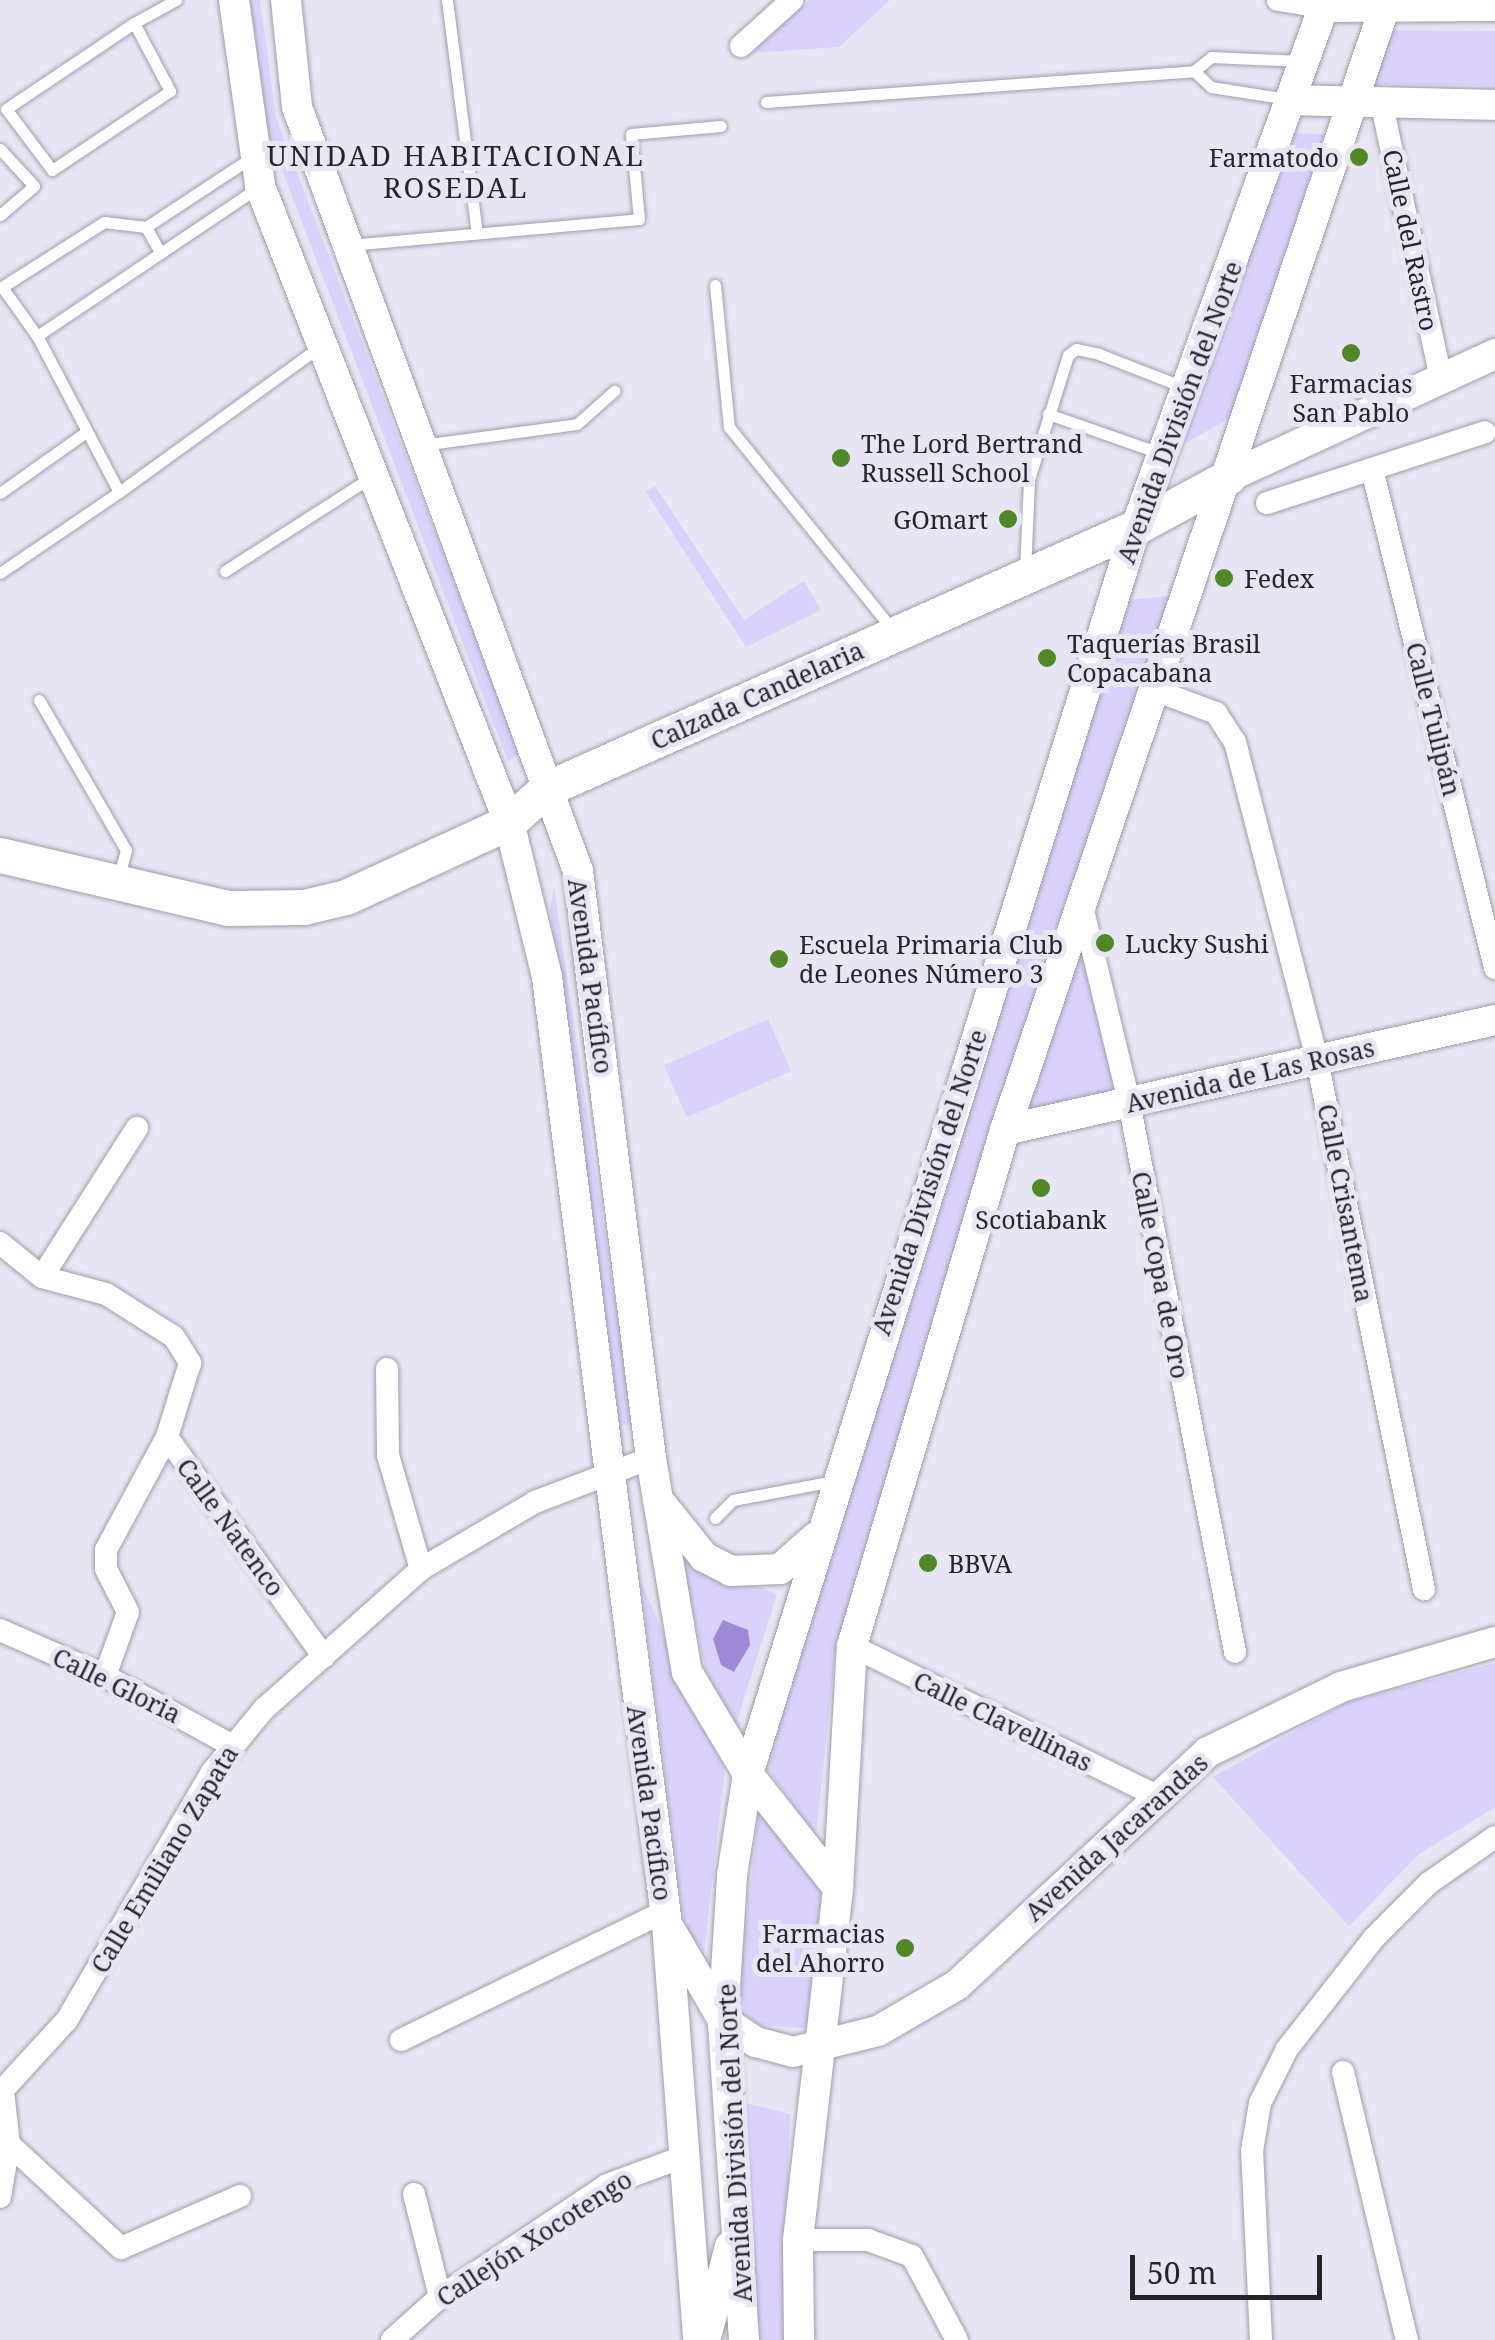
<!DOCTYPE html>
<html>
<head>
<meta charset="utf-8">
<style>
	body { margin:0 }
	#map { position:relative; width:1495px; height:2340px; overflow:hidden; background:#e8e5f5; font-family:"Noto Serif",serif }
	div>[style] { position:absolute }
	.green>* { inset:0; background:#dbd1fd; transform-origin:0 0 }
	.water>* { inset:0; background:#9e8ad4 }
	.roads { filter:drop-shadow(0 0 2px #a09dac) drop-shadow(0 0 2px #a09dac) }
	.lane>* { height:11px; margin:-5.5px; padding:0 5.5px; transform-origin:5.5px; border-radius:5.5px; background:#fff }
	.street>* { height:22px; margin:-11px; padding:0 11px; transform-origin:11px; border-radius:11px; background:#fff }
	.secondary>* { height:30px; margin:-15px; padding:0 15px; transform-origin:15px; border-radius:15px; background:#fff }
	.primary>* { height:35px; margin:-17.5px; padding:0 17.5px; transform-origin:17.5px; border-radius:17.5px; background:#fff }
	.dots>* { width:28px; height:28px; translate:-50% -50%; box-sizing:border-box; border:5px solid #e8e5f5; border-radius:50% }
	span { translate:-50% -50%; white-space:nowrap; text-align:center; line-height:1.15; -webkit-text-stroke:10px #e8e5f5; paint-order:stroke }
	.poi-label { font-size:25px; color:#26242a }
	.right { translate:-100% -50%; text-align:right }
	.left { translate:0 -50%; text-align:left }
	.street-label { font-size:25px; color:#26242a }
	.neighbourhood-label { font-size:28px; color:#26242a; letter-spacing:2.5px }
	.scale { position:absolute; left:1130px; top:2255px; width:192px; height:45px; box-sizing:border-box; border:5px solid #26242a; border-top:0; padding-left:12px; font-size:30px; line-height:35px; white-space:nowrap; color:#26242a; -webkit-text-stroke:8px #e8e5f5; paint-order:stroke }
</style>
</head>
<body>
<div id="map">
	<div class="green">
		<i style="clip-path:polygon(250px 0,260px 0,276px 118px,520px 753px,508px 761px,264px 123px)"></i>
		<i style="clip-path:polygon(809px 0,890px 0,839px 47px,751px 53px)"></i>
		<i style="clip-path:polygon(1385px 30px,1495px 31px,1495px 86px,1369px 84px)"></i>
		<i style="clip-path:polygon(1288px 133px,1326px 134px,1232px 417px,1180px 446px)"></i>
		<i style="clip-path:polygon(655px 486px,744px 620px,804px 581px,821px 610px,746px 647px,646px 492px)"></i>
		<i style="clip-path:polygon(1169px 596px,835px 1656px,816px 1836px,768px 1770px,817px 1578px,1129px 600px)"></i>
		<i style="clip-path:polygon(554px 888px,633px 1422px,619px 1427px,550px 909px)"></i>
		<i style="clip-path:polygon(1091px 905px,1128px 1102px,1014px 1127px)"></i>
		<i style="left:768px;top:1019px;width:57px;height:114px;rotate:66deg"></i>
		<i style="clip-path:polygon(682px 1557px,777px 1594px,734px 1730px,705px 1669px)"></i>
		<i style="clip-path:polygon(641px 1583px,725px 1771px,704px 1952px,684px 1925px)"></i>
		<i style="clip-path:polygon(1495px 1663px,1495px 1807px,1419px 1854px,1349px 1926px,1213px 1777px,1347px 1702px)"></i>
		<i style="clip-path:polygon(761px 1796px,833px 1891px,816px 2029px,734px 2023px)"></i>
		<i style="clip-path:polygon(742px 2102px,790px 2114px,786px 2241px,792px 2340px,756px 2340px)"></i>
	</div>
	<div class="water">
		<i style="clip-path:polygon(723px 1620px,748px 1630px,750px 1645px,734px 1672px,721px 1665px,713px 1639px)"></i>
	</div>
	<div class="roads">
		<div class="lane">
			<i style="left:447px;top:0;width:235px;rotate:82.7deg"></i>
			<i style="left:134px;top:23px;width:77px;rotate:62.1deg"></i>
			<i style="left:170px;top:91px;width:142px;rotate:146.2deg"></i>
			<i style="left:52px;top:170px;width:76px;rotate:-127deg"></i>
			<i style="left:6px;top:109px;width:154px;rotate:-33.9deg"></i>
			<i style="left:134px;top:23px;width:48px;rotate:-28.7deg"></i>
			<i style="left:1194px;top:71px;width:23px;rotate:43deg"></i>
			<i style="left:1211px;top:87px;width:78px;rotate:8.9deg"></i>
			<i style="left:766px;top:102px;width:429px;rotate:-4.1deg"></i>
			<i style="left:1194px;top:71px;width:22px;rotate:-39deg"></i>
			<i style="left:1211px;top:57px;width:90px;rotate:2.5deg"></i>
			<i style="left:0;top:149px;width:50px;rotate:47.4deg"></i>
			<i style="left:34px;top:186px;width:45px;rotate:139.5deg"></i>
			<i style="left:146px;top:227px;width:127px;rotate:-33.4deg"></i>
			<i style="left:349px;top:245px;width:291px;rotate:-5.1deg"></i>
			<i style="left:639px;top:219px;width:85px;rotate:-95.4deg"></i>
			<i style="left:631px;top:134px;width:90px;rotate:-5.1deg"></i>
			<i style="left:715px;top:285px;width:143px;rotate:84.4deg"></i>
			<i style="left:729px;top:427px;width:261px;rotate:51.1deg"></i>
			<i style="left:37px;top:336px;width:265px;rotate:-33.9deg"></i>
			<i style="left:1048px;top:414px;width:121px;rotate:19.3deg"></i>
			<i style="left:422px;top:445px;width:156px;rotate:-7.7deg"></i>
			<i style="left:577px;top:424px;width:50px;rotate:-41.7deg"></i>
			<i style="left:119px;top:492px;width:251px;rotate:-35.9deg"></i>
			<i style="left:0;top:493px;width:102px;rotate:-35.4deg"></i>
			<i style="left:225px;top:571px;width:172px;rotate:-32.7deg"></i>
			<i style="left:1025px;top:572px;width:93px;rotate:-87.5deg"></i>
			<i style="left:1029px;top:479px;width:130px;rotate:-72.5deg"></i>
			<i style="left:1068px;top:355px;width:10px;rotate:-37deg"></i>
			<i style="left:1076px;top:349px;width:24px;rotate:12deg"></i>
			<i style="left:1099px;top:354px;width:93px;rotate:21.3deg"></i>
			<i style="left:0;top:573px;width:144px;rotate:-34.2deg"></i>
			<i style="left:119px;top:492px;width:176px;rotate:-117.7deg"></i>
			<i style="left:37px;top:336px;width:60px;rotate:-125.5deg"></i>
			<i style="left:2px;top:287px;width:121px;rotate:-32.5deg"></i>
			<i style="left:104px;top:222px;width:42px;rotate:6.8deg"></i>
			<i style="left:146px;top:227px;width:29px;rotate:61deg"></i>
			<i style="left:39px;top:700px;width:173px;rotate:59.9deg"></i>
			<i style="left:126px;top:850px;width:27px;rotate:105deg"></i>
			<i style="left:715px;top:1518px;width:25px;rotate:-45deg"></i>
			<i style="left:733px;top:1500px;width:103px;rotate:-10.7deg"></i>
		</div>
		<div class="street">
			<i style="left:1278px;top:0;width:47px;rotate:8.7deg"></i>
			<i style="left:741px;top:46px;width:69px;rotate:-42deg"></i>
			<i style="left:1381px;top:101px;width:283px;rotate:77.8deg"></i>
			<i style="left:1372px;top:469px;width:514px;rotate:76.15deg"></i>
			<i style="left:1267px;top:503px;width:229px;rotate:-18deg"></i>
			<i style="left:1157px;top:691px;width:63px;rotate:20.4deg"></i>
			<i style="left:1216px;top:713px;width:35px;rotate:57deg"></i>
			<i style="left:1235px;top:742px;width:328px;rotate:75.5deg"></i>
			<i style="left:1317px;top:1060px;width:540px;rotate:78.57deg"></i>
			<i style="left:1081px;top:902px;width:206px;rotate:76.5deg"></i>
			<i style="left:1129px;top:1102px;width:560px;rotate:79.09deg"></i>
			<i style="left:0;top:1243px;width:54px;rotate:39deg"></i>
			<i style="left:42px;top:1277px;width:66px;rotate:14.9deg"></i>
			<i style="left:106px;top:1294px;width:80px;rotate:32.3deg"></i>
			<i style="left:174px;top:1337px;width:31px;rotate:58deg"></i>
			<i style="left:190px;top:1363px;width:77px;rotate:107.3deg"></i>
			<i style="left:167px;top:1437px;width:128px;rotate:118.4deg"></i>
			<i style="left:106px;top:1550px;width:19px;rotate:90deg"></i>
			<i style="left:106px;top:1569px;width:48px;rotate:62.9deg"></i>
			<i style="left:128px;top:1612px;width:68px;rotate:109.8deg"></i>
			<i style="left:42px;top:1277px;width:177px;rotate:-57.5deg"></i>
			<i style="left:387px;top:1369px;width:86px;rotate:89.3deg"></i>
			<i style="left:388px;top:1455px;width:119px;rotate:73.9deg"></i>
			<i style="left:167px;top:1437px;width:270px;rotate:54.5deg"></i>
			<i style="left:0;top:1630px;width:115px;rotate:23.7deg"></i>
			<i style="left:105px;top:1676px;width:144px;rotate:28.7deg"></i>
			<i style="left:852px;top:1646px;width:338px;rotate:26.2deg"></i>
			<i style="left:401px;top:2040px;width:294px;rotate:-26deg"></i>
			<i style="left:1343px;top:2072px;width:276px;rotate:76.6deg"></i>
			<i style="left:0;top:2093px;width:99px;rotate:-47.5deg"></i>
			<i style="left:67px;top:2020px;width:287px;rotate:-59.7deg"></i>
			<i style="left:212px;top:1772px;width:82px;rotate:-50.5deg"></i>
			<i style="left:264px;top:1709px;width:210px;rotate:-41.7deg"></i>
			<i style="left:421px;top:1569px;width:132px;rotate:-30.4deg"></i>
			<i style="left:535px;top:1502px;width:124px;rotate:-20.8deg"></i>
			<i style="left:9px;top:2144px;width:153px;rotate:42.9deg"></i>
			<i style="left:121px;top:2248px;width:130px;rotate:-23.6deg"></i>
			<i style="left:414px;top:2194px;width:106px;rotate:75.8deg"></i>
			<i style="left:0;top:2197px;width:54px;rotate:-80.4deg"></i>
			<i style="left:9px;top:2144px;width:53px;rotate:-96.5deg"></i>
			<i style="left:798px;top:2240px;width:70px"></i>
			<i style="left:868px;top:2240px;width:47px;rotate:20deg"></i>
			<i style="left:912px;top:2256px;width:95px;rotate:61.8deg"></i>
			<i style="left:392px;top:2340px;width:64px;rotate:-41.9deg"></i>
			<i style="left:440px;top:2297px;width:201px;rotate:-33.8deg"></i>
			<i style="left:607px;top:2185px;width:84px;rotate:-20.2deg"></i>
			<i style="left:1261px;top:2340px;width:189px;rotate:-92.7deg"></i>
			<i style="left:1252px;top:2151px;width:49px;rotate:-80.5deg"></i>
			<i style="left:1260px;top:2103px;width:60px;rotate:-63.4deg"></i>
			<i style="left:1287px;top:2049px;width:141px;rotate:-51.9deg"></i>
			<i style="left:1374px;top:1938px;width:78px;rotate:-45deg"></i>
			<i style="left:1429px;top:1883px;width:80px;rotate:-34.9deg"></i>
		</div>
		<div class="secondary">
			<i style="left:234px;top:0;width:188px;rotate:82deg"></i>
			<i style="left:260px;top:186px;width:683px;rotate:68.62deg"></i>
			<i style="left:509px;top:822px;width:160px;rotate:76.2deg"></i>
			<i style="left:547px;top:977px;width:955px;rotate:82.78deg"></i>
			<i style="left:667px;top:1924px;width:417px;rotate:85.7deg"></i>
			<i style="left:286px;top:0;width:108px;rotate:84.1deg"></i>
			<i style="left:297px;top:107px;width:814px;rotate:69.81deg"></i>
			<i style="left:578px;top:871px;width:592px;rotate:82.91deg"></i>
			<i style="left:651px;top:1458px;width:217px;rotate:80.5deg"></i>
			<i style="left:687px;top:1672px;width:119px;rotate:59.1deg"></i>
			<i style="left:748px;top:1774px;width:145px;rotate:51.7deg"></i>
			<i style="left:1324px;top:7px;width:171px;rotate:-0.3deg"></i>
			<i style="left:1291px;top:100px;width:204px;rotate:1.4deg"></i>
			<i style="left:1228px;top:477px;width:294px;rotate:-24.7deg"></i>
			<i style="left:1005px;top:1130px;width:502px;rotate:-12.65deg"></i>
			<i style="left:663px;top:1506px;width:65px;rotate:51.2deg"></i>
			<i style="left:704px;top:1557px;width:30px;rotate:27deg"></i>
			<i style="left:731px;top:1571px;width:49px;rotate:-2.3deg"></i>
			<i style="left:780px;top:1569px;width:47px;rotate:-41.5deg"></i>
			<i style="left:671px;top:1931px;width:103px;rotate:59.7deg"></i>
			<i style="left:723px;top:2020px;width:40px;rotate:34deg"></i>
			<i style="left:756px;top:2042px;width:38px;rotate:15deg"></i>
			<i style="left:793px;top:2052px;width:88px;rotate:-13.9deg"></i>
			<i style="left:878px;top:2031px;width:91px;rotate:-30.2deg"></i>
			<i style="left:957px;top:1985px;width:342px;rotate:-42.9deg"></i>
			<i style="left:1208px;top:1752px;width:148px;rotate:-26deg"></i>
			<i style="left:1341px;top:1687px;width:160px;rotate:-16.3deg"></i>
			<i style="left:706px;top:2337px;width:94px;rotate:-75.2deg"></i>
			<i style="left:744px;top:2340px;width:321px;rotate:-93.8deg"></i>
			<i style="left:723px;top:2020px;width:145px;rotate:-86.4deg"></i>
			<i style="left:732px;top:1875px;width:102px;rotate:-81deg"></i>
			<i style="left:748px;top:1774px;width:1306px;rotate:-72.72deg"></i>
			<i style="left:1136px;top:527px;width:560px;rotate:-70.17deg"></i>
			<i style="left:799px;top:2340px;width:100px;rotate:-90.6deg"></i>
			<i style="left:798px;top:2240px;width:354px;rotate:-83.5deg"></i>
			<i style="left:838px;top:1888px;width:242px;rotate:-86.7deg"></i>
			<i style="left:852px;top:1646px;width:538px;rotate:-73.48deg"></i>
			<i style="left:1005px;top:1130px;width:1193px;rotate:-71.32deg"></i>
		</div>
		<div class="primary">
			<i style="left:0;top:855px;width:234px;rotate:13.1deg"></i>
			<i style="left:228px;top:908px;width:76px;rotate:-0.8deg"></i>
			<i style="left:304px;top:907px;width:43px;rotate:-13.4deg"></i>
			<i style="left:346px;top:897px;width:179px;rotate:-24.7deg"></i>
			<i style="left:509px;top:822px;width:50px;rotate:-41.7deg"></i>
			<i style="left:546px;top:789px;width:646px;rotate:-23.94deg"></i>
			<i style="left:1136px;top:527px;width:105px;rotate:-28.5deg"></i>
		</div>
	</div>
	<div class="dots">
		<i style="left:1359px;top:157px;background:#4f8824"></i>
		<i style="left:1351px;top:353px;background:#4f8824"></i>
		<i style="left:841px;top:458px;background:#4f8824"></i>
		<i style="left:1008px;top:519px;background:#4f8824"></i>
		<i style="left:1224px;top:578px;background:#4f8824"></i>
		<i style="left:1047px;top:658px;background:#4f8824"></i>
		<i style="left:1105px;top:943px;background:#4f8824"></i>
		<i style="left:779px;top:959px;background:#4f8824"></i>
		<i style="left:1041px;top:1188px;background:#4f8824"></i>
		<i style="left:928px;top:1563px;background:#4f8824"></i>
		<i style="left:905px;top:1948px;background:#4f8824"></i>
	</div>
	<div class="poi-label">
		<span class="right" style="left:1339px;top:157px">Farmatodo</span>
		<span style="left:1351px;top:398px">Farmacias<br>San Pablo</span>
		<span class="left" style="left:861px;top:458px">The Lord Bertrand<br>Russell School</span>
		<span class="right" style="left:988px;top:519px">GOmart</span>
		<span class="left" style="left:1244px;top:578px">Fedex</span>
		<span class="left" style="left:1067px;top:658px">Taquerías Brasil<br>Copacabana</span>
		<span class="left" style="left:1125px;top:943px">Lucky Sushi</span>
		<span class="left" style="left:799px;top:959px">Escuela Primaria Club<br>de Leones Número 3</span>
		<span style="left:1041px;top:1219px">Scotiabank</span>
		<span class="left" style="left:948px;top:1563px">BBVA</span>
		<span class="right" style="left:885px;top:1948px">Farmacias<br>del Ahorro</span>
	</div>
	<div class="street-label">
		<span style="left:1411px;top:240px;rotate:78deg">Calle del Rastro</span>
		<span style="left:1179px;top:412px;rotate:-70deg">Avenida División del Norte</span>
		<span style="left:757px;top:695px;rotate:-24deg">Calzada Candelaria</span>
		<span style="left:1434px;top:719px;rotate:76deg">Calle Tulipán</span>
		<span style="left:591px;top:976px;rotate:82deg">Avenida Pacífico</span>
		<span style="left:1250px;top:1075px;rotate:-13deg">Avenida de Las Rosas</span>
		<span style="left:929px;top:1182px;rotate:-72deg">Avenida División del Norte</span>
		<span style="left:1346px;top:1203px;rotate:79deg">Calle Crisantema</span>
		<span style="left:1161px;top:1275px;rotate:79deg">Calle Copa de Oro</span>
		<span style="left:231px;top:1527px;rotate:54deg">Calle Natenco</span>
		<span style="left:117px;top:1685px;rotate:26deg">Calle Gloria</span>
		<span style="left:1003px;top:1721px;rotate:26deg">Calle Clavellinas</span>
		<span style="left:650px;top:1803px;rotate:82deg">Avenida Pacífico</span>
		<span style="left:1116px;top:1837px;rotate:-42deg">Avenida Jacarandas</span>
		<span style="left:164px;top:1859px;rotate:-59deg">Calle Emiliano Zapata</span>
		<span style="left:734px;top:2143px;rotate:-93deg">Avenida División del Norte</span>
		<span style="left:534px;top:2238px;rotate:-33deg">Callejón Xocotengo</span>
	</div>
	<div class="neighbourhood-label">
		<span style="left:456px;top:171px">UNIDAD HABITACIONAL<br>ROSEDAL</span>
	</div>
	<div class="scale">50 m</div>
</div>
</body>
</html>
